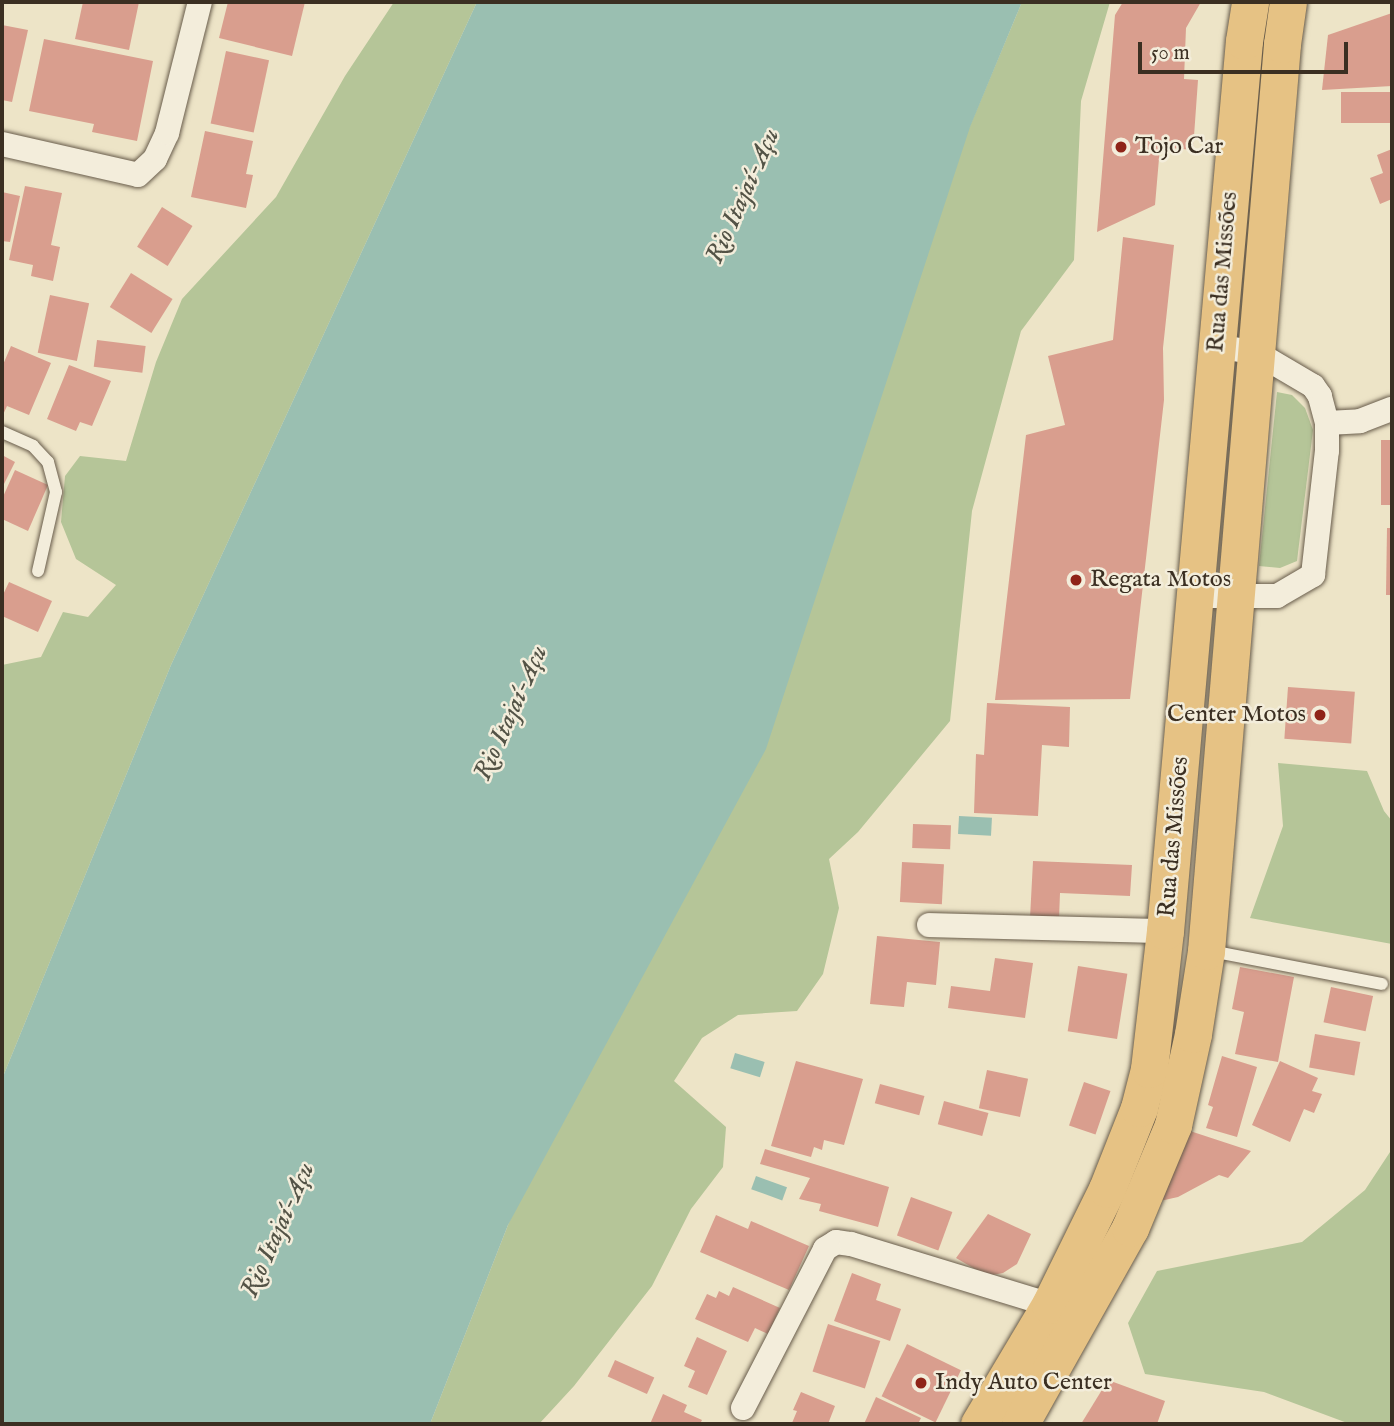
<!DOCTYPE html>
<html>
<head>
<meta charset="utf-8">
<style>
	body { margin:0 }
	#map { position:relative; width:1394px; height:1426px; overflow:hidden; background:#ede4c7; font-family:"IM FELL English",serif }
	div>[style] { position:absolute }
	.green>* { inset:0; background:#b5c598 }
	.water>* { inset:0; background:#9abfb1; transform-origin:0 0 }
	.building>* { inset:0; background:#d99e8e; transform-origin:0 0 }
	.roads { filter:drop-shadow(0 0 2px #685c4b) drop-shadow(0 0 2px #685c4b) }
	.lane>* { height:12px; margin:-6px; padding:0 6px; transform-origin:6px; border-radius:6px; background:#f3eddb }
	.street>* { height:24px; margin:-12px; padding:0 12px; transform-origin:12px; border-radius:12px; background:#f3eddb }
	.primary>* { height:37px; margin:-18.5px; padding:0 18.5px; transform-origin:18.5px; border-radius:18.5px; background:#e6c284 }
	.dots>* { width:19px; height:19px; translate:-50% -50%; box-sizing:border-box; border:4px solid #f3eddb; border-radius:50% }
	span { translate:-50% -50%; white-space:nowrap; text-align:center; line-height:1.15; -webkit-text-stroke:5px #f3eddb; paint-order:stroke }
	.poi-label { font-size:24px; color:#3b2f22 }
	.left { translate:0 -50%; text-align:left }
	.right { translate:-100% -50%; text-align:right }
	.street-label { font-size:24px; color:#3b2f22 }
	.water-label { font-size:26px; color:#535346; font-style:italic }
	.frame { position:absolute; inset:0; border:4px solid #3b2f22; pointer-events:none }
	.scale { position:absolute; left:1138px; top:42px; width:210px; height:32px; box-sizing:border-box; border:4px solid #3b2f22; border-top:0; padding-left:9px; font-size:21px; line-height:24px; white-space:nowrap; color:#3b2f22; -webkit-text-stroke:5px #f3eddb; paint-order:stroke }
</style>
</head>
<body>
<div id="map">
	<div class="green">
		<i style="clip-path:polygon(394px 2px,477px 2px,171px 665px,2px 1079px,2px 665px,41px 657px,63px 612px,88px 617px,116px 585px,76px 559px,61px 522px,65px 476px,80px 456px,126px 461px,156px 362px,182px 299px,276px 197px,345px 76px)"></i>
		<i style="clip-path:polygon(1022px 2px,1110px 2px,1081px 101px,1074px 260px,1021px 331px,972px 511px,950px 721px,858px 832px,829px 859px,839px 908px,823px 974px,797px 1011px,738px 1015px,702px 1038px,674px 1081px,726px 1127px,723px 1167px,691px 1209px,652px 1286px,574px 1386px,539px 1424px,430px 1424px,508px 1225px)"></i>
		<i style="clip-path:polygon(1277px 392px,1292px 395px,1305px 408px,1313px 430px,1297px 561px,1280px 568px,1259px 566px)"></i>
		<i style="clip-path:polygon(1278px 763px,1367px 771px,1384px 811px,1392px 821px,1392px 944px,1250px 918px,1283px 826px)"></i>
		<i style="clip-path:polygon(1392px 1149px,1392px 1424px,1350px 1424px,1264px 1392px,1145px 1374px,1128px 1323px,1157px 1271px,1302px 1242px,1365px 1190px)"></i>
	</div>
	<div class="water">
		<i style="clip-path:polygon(477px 2px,1022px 2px,970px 127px,766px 749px,508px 1225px,430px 1424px,2px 1424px,2px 1079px,171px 665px)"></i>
		<i style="left:959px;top:816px;width:33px;height:18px;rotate:3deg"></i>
		<i style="left:735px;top:1053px;width:31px;height:16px;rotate:17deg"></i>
		<i style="left:756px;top:1176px;width:33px;height:14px;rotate:20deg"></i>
	</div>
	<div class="building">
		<i style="clip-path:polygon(83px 2px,139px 2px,129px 50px,75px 39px)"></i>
		<i style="clip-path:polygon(228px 2px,305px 2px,292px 56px,219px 38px)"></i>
		<i style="clip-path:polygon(1123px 2px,1201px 2px,1186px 28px,1184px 79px,1198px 80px,1193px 150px,1160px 147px,1155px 205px,1097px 232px,1115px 15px)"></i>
		<i style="clip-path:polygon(1392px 13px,1392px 86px,1322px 90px,1328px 35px)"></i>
		<i style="clip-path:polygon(2px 25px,28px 30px,12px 102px,2px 100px)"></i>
		<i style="clip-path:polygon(44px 39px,153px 61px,137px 141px,92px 132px,94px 124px,29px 111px)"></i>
		<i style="left:226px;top:51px;width:44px;height:74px;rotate:12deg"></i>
		<i style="left:1392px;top:92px;width:31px;height:51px;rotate:90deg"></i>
		<i style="clip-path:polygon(205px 131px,253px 141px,246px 174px,253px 175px,246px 208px,191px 197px)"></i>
		<i style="clip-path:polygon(1392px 149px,1392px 199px,1380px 204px,1370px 178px,1383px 173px,1377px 155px)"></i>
		<i style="clip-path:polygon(25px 186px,62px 193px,51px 245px,60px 247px,53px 281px,31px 276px,33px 265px,9px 260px)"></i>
		<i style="clip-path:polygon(2px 192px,20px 196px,10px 242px,2px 241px)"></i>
		<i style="left:162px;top:207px;width:36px;height:47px;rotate:32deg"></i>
		<i style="clip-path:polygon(1123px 237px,1174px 245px,1163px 348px,1164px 400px,1130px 699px,995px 700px,1026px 435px,1065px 425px,1048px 356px,1113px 340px)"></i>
		<i style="left:131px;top:273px;width:49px;height:40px;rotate:32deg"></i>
		<i style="left:50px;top:295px;width:40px;height:59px;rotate:12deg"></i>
		<i style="left:97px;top:340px;width:49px;height:27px;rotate:7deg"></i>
		<i style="clip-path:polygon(11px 346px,51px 363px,29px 415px,7px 406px,2px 417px,2px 367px)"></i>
		<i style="clip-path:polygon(69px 365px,111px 381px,92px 426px,80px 422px,76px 431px,47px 419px)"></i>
		<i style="left:1381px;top:440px;width:11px;height:65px"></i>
		<i style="clip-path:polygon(2px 455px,15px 462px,2px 488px)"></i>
		<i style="clip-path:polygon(15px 470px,48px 485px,28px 531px,2px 519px,2px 499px)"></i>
		<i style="clip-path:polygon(1387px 528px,1392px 528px,1392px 595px,1386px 595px)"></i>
		<i style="clip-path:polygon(9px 582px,52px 601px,38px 632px,2px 616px,2px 597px)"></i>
		<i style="left:1288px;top:687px;width:67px;height:52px;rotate:4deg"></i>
		<i style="clip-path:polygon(987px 703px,1070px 707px,1069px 747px,1042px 745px,1038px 816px,974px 813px,976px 754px,984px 755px)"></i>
		<i style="left:913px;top:824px;width:38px;height:24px;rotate:2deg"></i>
		<i style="clip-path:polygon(1033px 861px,1132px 865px,1130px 896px,1060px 893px,1059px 919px,1030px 918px)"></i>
		<i style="left:902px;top:862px;width:42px;height:40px;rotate:3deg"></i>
		<i style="clip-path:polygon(877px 936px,940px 942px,936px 985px,907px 982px,904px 1007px,870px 1004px)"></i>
		<i style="clip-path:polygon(995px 958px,1033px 963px,1025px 1018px,948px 1008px,951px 986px,990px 991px)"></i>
		<i style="left:1078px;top:966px;width:50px;height:66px;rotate:9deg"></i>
		<i style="clip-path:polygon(1240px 967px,1294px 977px,1278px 1062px,1235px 1054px,1244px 1012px,1232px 1009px)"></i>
		<i style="left:1331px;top:987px;width:43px;height:36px;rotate:12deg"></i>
		<i style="left:1315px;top:1034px;width:46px;height:34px;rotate:10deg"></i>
		<i style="clip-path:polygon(1222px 1056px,1257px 1067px,1237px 1137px,1206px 1128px,1213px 1107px,1208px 1105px)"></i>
		<i style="clip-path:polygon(796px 1061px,863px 1079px,844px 1145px,824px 1140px,822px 1150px,814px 1147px,811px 1157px,771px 1146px)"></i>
		<i style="clip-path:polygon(1280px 1061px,1318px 1078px,1312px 1091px,1322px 1094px,1314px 1113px,1304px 1109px,1290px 1142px,1252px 1125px)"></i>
		<i style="left:987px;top:1070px;width:42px;height:39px;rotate:12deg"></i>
		<i style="left:1084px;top:1082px;width:28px;height:46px;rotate:19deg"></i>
		<i style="left:880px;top:1084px;width:46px;height:20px;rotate:15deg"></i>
		<i style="left:944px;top:1101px;width:46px;height:24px;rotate:15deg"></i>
		<i style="clip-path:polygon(1190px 1131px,1251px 1151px,1228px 1178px,1219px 1175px,1178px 1197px,1160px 1201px)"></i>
		<i style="clip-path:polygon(765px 1149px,889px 1187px,878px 1227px,819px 1211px,821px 1204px,799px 1199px,810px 1178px,760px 1164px)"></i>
		<i style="left:911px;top:1197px;width:44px;height:41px;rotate:20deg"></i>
		<i style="clip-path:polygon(988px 1214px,1031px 1234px,1017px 1264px,1003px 1273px,987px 1276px,956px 1258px)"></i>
		<i style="clip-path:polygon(716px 1215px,748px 1229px,751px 1221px,809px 1246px,789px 1290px,700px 1252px)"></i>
		<i style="clip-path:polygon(852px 1273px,881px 1284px,876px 1300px,901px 1309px,890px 1341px,834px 1321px)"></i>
		<i style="clip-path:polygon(733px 1287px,780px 1308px,768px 1334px,755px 1328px,748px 1342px,695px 1319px,707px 1294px,716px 1298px,719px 1291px,729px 1296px)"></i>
		<i style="left:828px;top:1324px;width:55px;height:50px;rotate:18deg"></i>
		<i style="clip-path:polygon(697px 1337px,727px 1351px,707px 1395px,688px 1387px,695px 1371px,684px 1366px)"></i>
		<i style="left:907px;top:1344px;width:60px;height:58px;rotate:26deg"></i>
		<i style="left:615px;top:1360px;width:43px;height:18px;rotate:24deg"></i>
		<i style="clip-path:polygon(1108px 1380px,1165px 1401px,1157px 1424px,1081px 1424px)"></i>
		<i style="clip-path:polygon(801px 1392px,835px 1406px,828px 1424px,792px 1423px,797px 1411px,793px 1410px)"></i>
		<i style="clip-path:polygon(663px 1394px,687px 1405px,684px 1412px,702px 1420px,700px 1424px,650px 1424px)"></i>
		<i style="clip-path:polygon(876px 1397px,921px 1418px,918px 1424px,864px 1424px)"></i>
	</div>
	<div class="roads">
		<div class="lane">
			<i style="left:2px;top:432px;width:34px;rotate:24deg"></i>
			<i style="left:33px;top:446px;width:22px;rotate:47deg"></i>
			<i style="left:48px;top:462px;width:31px;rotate:75deg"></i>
			<i style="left:56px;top:492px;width:81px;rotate:102.8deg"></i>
			<i style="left:1211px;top:951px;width:174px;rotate:10.9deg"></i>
		</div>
		<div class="street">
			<i style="left:2px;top:144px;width:139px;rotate:12.8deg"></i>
			<i style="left:138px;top:175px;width:23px;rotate:-43deg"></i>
			<i style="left:155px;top:159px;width:29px;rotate:-65deg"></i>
			<i style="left:167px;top:133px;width:135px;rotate:-75.9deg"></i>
			<i style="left:1327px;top:423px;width:33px;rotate:-3deg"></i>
			<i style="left:1360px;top:421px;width:34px;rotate:-21deg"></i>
			<i style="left:1196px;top:596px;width:81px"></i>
			<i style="left:1277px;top:596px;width:42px;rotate:-30.3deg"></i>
			<i style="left:1313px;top:575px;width:125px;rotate:-83.6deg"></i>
			<i style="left:1327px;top:451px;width:28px;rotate:-90deg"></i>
			<i style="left:1327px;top:423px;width:28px;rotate:-105deg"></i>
			<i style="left:1320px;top:396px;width:12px;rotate:-125deg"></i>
			<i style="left:1313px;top:386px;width:65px;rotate:-149.5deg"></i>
			<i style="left:1257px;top:353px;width:42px;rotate:-170.3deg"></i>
			<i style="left:929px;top:925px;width:236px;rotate:1.5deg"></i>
			<i style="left:743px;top:1408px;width:179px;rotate:-62.7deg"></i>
			<i style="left:825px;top:1249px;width:13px;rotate:-32deg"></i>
			<i style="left:836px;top:1242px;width:15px;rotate:8deg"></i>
			<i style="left:851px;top:1244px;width:208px;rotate:17deg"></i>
		</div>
		<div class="primary">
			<i style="left:979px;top:1424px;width:139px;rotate:-59.2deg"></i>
			<i style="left:1050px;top:1305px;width:129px;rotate:-63.8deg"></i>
			<i style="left:1107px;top:1189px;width:87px;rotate:-68.4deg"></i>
			<i style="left:1139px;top:1108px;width:40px;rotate:-75.6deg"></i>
			<i style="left:1149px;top:1069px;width:139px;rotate:-83.4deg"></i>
			<i style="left:1165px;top:931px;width:893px;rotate:-84.93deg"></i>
			<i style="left:1244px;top:41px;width:39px;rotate:-81deg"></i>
			<i style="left:1020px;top:1424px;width:225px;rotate:-60.7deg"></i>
			<i style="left:1130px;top:1228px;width:112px;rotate:-67.3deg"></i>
			<i style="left:1173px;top:1125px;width:93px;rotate:-77.6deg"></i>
			<i style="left:1193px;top:1034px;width:84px;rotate:-81.1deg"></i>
			<i style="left:1206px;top:951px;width:910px;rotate:-85.21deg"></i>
			<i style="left:1282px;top:44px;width:42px;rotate:-81.9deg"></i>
		</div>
	</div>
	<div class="dots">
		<i style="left:1121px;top:147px;background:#8f2418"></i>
		<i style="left:1076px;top:580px;background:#8f2418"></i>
		<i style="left:1320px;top:715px;background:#8f2418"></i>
		<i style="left:921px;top:1383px;background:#8f2418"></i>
	</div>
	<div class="poi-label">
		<span class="left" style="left:1135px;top:147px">Tojo Car</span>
		<span class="left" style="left:1090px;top:580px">Regata Motos</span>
		<span class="right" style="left:1306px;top:715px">Center Motos</span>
		<span class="left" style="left:935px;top:1383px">Indy Auto Center</span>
	</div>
	<div class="street-label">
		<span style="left:1223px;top:272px;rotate:-85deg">Rua das Missões</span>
		<span style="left:1174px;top:837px;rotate:-85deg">Rua das Missões</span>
	</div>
	<div class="water-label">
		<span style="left:743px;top:196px;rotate:-66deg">Rio Itajaí-Açu</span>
		<span style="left:511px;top:713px;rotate:-66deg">Rio Itajaí-Açu</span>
		<span style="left:278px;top:1230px;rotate:-66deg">Rio Itajaí-Açu</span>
	</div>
	<div class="frame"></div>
	<div class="scale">50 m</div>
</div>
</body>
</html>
